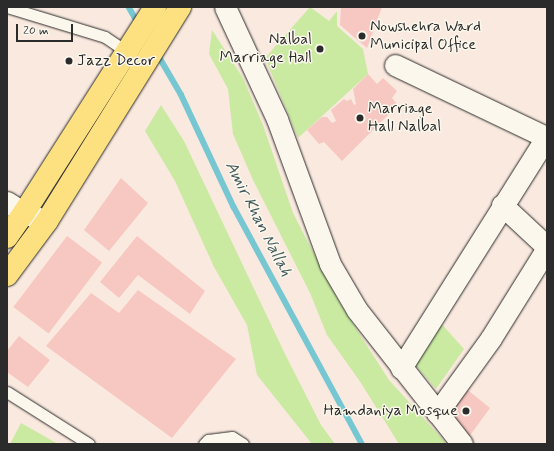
<!DOCTYPE html>
<html>
<head>
<meta charset="utf-8">
<style>
	body { margin:0 }
	#map { position:relative; width:554px; height:451px; overflow:hidden; background:#fae9df; font-family:Mynerve,sans-serif }
	div>[style] { position:absolute }
	.green>* { inset:0; background:#caeaa2 }
	.stream>* { height:5.5px; margin:-2.75px; padding:0 2.75px; transform-origin:2.75px; border-radius:2.75px; background:#77c7d3 }
	.building>* { inset:0; background:#f7c7c1; transform-origin:0 0 }
	.roads { filter:drop-shadow(0 0 1px #2b2b2b) drop-shadow(0 0 1px #2b2b2b) }
	.lane>* { height:11px; margin:-5.5px; padding:0 5.5px; transform-origin:5.5px; border-radius:5.5px; background:#fbf7ec }
	.street>* { height:21px; margin:-10.5px; padding:0 10.5px; transform-origin:10.5px; border-radius:10.5px; background:#fbf7ec }
	.highway>* { height:22px; margin:-11px; padding:0 11px; transform-origin:11px; border-radius:11px; background:#fde080 }
	.dots>* { width:11px; height:11px; translate:-50% -50%; box-sizing:border-box; border:2px solid #fbf7ec; border-radius:50% }
	span { translate:-50% -50%; white-space:nowrap; text-align:center; line-height:1.15; -webkit-text-stroke:3px #fbf7ec; paint-order:stroke }
	.poi-label { font-size:16px; color:#2b2b2b }
	.left { translate:0 -50%; text-align:left }
	.right { translate:-100% -50%; text-align:right }
	.water-label { font-size:17px; color:#425a5d; font-style:italic }
	.frame { position:absolute; inset:0; border:8px solid #2b2b2b; pointer-events:none }
	.scale { position:absolute; left:16px; top:24px; width:57px; height:18px; box-sizing:border-box; border:2px solid #2b2b2b; border-top:0; padding-left:5px; font-size:12px; line-height:14px; white-space:nowrap; color:#2b2b2b; -webkit-text-stroke:3px #fbf7ec; paint-order:stroke }
</style>
</head>
<body>
<div id="map">
	<div class="green">
		<i style="clip-path:polygon(310px 7px,329px 21px,337px 11px,337px 26px,363px 49px,368px 74px,298px 138px,265px 58px)"></i>
		<i style="clip-path:polygon(212px 30px,243px 78px,263px 125px,293px 213px,339px 302px,389px 380px,447px 444px,399px 444px,361px 383px,327px 335px,310px 293px,253px 180px,233px 134px,228px 89px,209px 54px)"></i>
		<i style="clip-path:polygon(161px 105px,184px 141px,284px 352px,321px 425px,335px 444px,312px 444px,257px 375px,247px 325px,214px 267px,175px 181px,145px 131px)"></i>
		<i style="clip-path:polygon(439px 321px,464px 349px,436px 389px,411px 360px)"></i>
		<i style="clip-path:polygon(21px 423px,58px 444px,10px 444px)"></i>
	</div>
	<div class="stream">
		<i style="left:129px;top:7px;width:20px;rotate:60deg"></i>
		<i style="left:157px;top:53px;width:48px;rotate:59.7deg"></i>
		<i style="left:181px;top:94px;width:125px;rotate:64.9deg"></i>
		<i style="left:234px;top:207px;width:269px;rotate:61.6deg"></i>
	</div>
	<div class="building">
		<i style="clip-path:polygon(341px 7px,382px 7px,367px 48px,340px 25px)"></i>
		<i style="clip-path:polygon(368px 74px,377px 84px,383px 78px,397px 91px,392px 98px,398px 105px,342px 161px,324px 142px,319px 144px,307px 130px,322px 117px,327px 117px,332px 123px,336px 121px,331px 110px,344px 99px,347px 101px,351px 99px,354px 105px,356px 104px,353px 89px)"></i>
		<i style="clip-path:polygon(121px 178px,148px 203px,109px 251px,84px 230px)"></i>
		<i style="left:67px;top:236px;width:44px;height:89px;rotate:37deg"></i>
		<i style="clip-path:polygon(137px 236px,205px 291px,190px 314px,138px 275px,119px 298px,100px 282px)"></i>
		<i style="clip-path:polygon(138px 290px,236px 359px,172px 438px,46px 346px,91px 293px,119px 313px)"></i>
		<i style="clip-path:polygon(19px 336px,50px 360px,28px 387px,7px 372px,7px 351px)"></i>
		<i style="clip-path:polygon(464px 387px,490px 408px,468px 438px,443px 413px)"></i>
	</div>
	<div class="roads">
		<div class="lane">
			<i style="left:7px;top:7px;width:102px;rotate:17deg"></i>
			<i style="left:105px;top:37px;width:27px;rotate:34deg"></i>
			<i style="left:7px;top:392px;width:97px;rotate:32.4deg"></i>
			<i style="left:204px;top:444px;width:6px;rotate:-45deg"></i>
			<i style="left:208px;top:440px;width:24px;rotate:-7deg"></i>
			<i style="left:232px;top:437px;width:13px;rotate:32deg"></i>
		</div>
		<div class="street">
			<i style="left:225px;top:7px;width:123px;rotate:65.1deg"></i>
			<i style="left:277px;top:119px;width:154px;rotate:69.9deg"></i>
			<i style="left:330px;top:264px;width:53px;rotate:59.6deg"></i>
			<i style="left:357px;top:310px;width:170px;rotate:51.9deg"></i>
			<i style="left:395px;top:65px;width:167px;rotate:25.5deg"></i>
			<i style="left:7px;top:202px;width:20px;rotate:33deg"></i>
			<i style="left:24px;top:213px;width:24px;rotate:19deg"></i>
			<i style="left:502px;top:205px;width:62px;rotate:43deg"></i>
			<i style="left:401px;top:368px;width:274px;rotate:-57.8deg"></i>
			<i style="left:437px;top:413px;width:92px;rotate:-54.2deg"></i>
			<i style="left:491px;top:338px;width:106px;rotate:-58.1deg"></i>
		</div>
		<div class="highway">
			<i style="left:7px;top:237px;width:29px;rotate:-55deg"></i>
			<i style="left:24px;top:213px;width:244px;rotate:-57.5deg"></i>
			<i style="left:7px;top:275px;width:67px;rotate:-53.5deg"></i>
			<i style="left:47px;top:221px;width:252px;rotate:-58.1deg"></i>
		</div>
	</div>
	<div class="dots">
		<i style="left:362px;top:36px;background:#2b2b2b"></i>
		<i style="left:320px;top:49px;background:#2b2b2b"></i>
		<i style="left:69px;top:61px;background:#2b2b2b"></i>
		<i style="left:360px;top:118px;background:#2b2b2b"></i>
		<i style="left:466px;top:411px;background:#2b2b2b"></i>
	</div>
	<div class="poi-label">
		<span class="left" style="left:370px;top:36px">Nowshehra Ward<br>Municipal Office</span>
		<span class="right" style="left:312px;top:49px">Nalbal<br>Marriage Hall</span>
		<span class="left" style="left:77px;top:61px">Jazz Decor</span>
		<span class="left" style="left:368px;top:118px">Marriage<br>Hall Nalbal</span>
		<span class="right" style="left:458px;top:411px">Hamdaniya Mosque</span>
	</div>
	<div class="water-label">
		<span style="left:258px;top:219px;rotate:63deg">Amir Khan Nallah</span>
	</div>
	<div class="frame"></div>
	<div class="scale">20 m</div>
</div>
</body>
</html>
